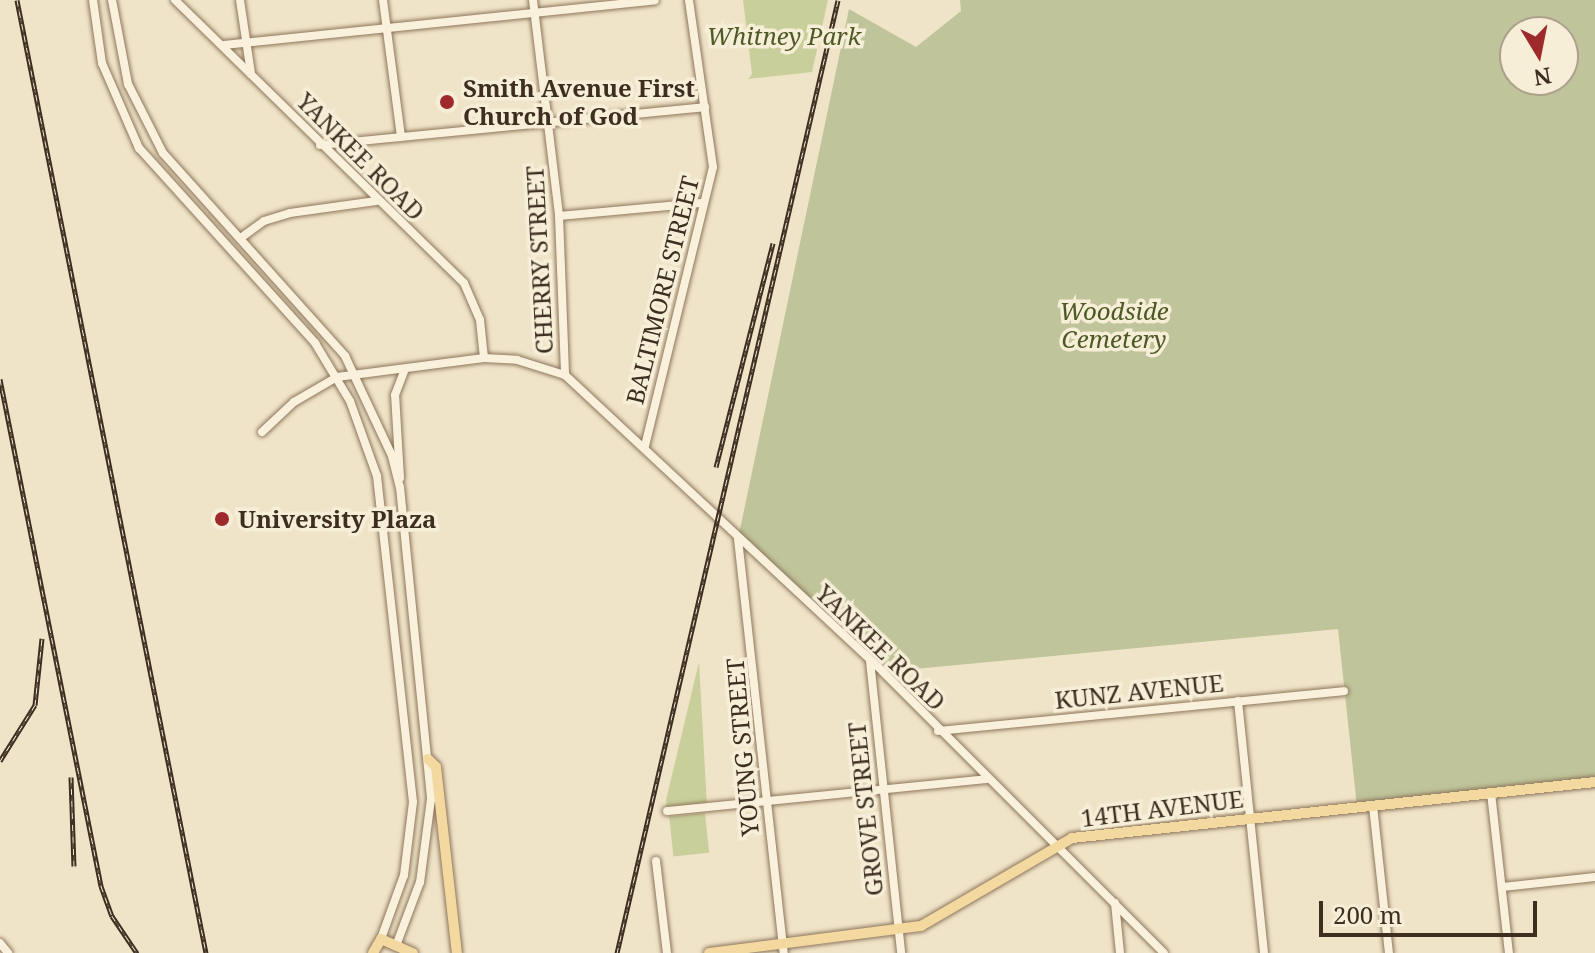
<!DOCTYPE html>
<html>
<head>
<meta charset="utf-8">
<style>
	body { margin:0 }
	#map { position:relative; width:1595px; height:953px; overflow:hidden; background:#f0e4c8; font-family:"Noto Serif",serif }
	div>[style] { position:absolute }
	.green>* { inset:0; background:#c9cf9b; transform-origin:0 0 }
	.cemetery>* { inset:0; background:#bfc49a }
	.roads { filter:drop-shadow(0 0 2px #8d765c) drop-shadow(0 0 2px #8d765c) }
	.minor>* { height:8px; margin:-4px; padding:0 4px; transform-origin:4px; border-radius:4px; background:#faf1dc }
	.major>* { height:10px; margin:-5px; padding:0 5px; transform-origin:5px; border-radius:5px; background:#f3d9a0 }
	.rail>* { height:5px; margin-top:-2.5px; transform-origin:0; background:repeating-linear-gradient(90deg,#f7eed8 0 6px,#3d2e20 0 12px); box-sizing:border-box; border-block:2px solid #3d2e20 }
	.dots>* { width:22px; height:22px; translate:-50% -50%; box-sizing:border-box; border:4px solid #f7eed8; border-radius:50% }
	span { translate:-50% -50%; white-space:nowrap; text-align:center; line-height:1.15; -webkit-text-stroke:7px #f7eed8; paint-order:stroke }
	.park-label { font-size:24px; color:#4d5a26; font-style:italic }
	.poi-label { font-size:24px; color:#3d2e20; font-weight:700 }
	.left { translate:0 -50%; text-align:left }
	.street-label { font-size:24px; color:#3d2e20 }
	.north { position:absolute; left:1499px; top:16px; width:80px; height:80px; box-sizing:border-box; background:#f7eed8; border:2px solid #ada18e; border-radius:50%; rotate:170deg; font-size:22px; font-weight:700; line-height:32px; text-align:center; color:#3d2e20 }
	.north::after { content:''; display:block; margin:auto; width:28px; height:36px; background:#9e2a2b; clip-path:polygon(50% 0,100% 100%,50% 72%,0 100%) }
	.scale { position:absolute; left:1319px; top:901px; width:218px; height:36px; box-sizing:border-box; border:4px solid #3d2e20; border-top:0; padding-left:10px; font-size:24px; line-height:28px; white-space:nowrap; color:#3d2e20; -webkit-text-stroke:6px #f7eed8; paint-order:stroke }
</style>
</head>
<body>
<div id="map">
	<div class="green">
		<i style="clip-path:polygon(743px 0,828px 0,812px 72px,748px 79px,752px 74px)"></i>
		<i style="clip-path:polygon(699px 662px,707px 806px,667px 811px,666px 800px)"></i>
		<i style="left:705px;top:813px;width:40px;height:36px;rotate:84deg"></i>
	</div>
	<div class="cemetery">
		<i style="clip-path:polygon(evenodd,960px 0,1595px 0,1595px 782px,1357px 807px,1338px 629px,883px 672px,738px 539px,849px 9px,916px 47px,961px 11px,960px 0,1515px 32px,1563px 32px,1563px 80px,1515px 80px,1515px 32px)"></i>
	</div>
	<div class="roads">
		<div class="minor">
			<i style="left:93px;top:0;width:64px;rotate:81.9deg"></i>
			<i style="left:102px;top:63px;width:93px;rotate:66.5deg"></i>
			<i style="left:139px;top:148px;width:263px;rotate:47.9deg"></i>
			<i style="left:315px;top:343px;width:68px;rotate:58.9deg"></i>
			<i style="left:350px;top:401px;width:80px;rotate:70.2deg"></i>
			<i style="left:377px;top:476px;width:328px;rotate:83.7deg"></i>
			<i style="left:413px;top:802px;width:74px;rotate:97deg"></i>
			<i style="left:404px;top:875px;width:68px;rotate:109.8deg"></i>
			<i style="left:112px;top:0;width:86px;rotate:79.2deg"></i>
			<i style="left:128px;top:84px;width:77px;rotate:63.1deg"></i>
			<i style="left:163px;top:153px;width:273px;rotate:48.1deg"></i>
			<i style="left:345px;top:356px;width:110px;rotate:64.8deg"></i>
			<i style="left:392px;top:456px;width:32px;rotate:76deg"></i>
			<i style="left:400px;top:487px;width:314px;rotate:84.3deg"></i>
			<i style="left:431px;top:799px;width:84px;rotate:97.5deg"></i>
			<i style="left:420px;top:882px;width:68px;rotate:110.6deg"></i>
			<i style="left:175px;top:0;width:404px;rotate:44.4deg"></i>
			<i style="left:464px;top:283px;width:40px;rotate:66.6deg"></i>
			<i style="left:480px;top:320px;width:38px;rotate:84deg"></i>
			<i style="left:240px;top:0;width:75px;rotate:81.5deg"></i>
			<i style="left:383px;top:0;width:138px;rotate:82.5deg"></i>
			<i style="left:533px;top:0;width:218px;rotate:83.1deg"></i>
			<i style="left:559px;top:216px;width:159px;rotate:87.8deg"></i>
			<i style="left:223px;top:45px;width:434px;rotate:-5.9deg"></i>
			<i style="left:320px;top:145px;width:387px;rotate:-5.6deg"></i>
			<i style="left:559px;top:216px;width:145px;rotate:-5.2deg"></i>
			<i style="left:242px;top:237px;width:27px;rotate:-36deg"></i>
			<i style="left:264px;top:221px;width:27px;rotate:-17deg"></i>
			<i style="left:290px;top:213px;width:87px;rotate:-7.9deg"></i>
			<i style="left:262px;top:432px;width:44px;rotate:-43.2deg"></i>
			<i style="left:294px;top:402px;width:50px;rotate:-30.2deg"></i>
			<i style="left:337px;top:377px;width:148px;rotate:-7.4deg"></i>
			<i style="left:484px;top:358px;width:33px;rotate:3deg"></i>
			<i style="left:517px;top:360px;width:50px;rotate:17.4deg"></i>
			<i style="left:565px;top:375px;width:435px;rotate:43deg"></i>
			<i style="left:883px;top:672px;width:397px;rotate:45deg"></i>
			<i style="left:645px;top:446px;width:287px;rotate:-76.3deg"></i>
			<i style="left:713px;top:167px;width:169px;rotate:-98.2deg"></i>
			<i style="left:400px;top:478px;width:83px;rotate:-93.4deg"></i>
			<i style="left:395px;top:395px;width:28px;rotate:-69deg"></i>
			<i style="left:738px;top:539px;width:417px;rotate:83.7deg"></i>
			<i style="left:870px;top:661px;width:294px;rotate:83.9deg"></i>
			<i style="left:1238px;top:701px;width:253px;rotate:84.1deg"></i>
			<i style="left:938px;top:731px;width:408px;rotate:-5.6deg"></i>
			<i style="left:1491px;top:793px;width:161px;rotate:83.6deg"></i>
			<i style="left:1373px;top:806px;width:148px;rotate:83.8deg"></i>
			<i style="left:667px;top:811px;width:322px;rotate:-5.7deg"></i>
			<i style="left:656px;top:861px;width:93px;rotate:83.2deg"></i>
			<i style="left:1502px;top:887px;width:94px;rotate:-6.1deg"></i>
			<i style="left:1115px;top:903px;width:50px;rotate:84.3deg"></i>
			<i style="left:0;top:943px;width:13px;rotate:51deg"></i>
		</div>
		<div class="major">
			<i style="left:428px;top:759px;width:11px;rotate:45deg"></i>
			<i style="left:436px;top:767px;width:187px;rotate:83.6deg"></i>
			<i style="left:373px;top:953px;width:16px;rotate:-60deg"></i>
			<i style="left:381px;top:939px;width:35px;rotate:24deg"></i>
			<i style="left:709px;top:953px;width:214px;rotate:-7.3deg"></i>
			<i style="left:921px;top:926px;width:175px;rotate:-30.2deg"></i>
			<i style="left:1072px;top:838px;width:526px;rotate:-6.11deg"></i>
		</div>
	</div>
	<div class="rail">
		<i style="left:17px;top:0;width:972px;rotate:78.78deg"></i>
		<i style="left:0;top:379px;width:517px;rotate:78.73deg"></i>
		<i style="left:101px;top:886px;width:32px;rotate:70deg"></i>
		<i style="left:112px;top:916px;width:45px;rotate:56deg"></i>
		<i style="left:716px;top:467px;width:231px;rotate:-75.7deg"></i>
		<i style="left:0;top:761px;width:66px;rotate:-58deg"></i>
		<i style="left:35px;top:705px;width:67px;rotate:-84deg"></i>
		<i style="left:71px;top:777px;width:89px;rotate:88.1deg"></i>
		<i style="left:617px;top:953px;width:978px;rotate:-76.94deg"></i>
	</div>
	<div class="dots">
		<i style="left:447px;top:102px;background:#9e2a2b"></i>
		<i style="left:222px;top:519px;background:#9e2a2b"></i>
	</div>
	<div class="park-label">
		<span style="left:784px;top:36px">Whitney Park</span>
		<span style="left:1114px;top:325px">Woodside<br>Cemetery</span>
	</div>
	<div class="poi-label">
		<span class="left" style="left:463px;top:102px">Smith Avenue First<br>Church of God</span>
		<span class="left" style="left:238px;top:519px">University Plaza</span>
	</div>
	<div class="street-label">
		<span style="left:361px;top:156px;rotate:45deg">YANKEE ROAD</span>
		<span style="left:539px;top:260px;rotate:-93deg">CHERRY STREET</span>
		<span style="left:662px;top:290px;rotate:-76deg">BALTIMORE STREET</span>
		<span style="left:881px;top:647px;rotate:44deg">YANKEE ROAD</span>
		<span style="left:1139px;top:691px;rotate:-6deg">KUNZ AVENUE</span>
		<span style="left:742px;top:747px;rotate:-95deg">YOUNG STREET</span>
		<span style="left:1162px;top:808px;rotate:-7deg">14TH AVENUE</span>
		<span style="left:865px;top:809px;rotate:-96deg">GROVE STREET</span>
	</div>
	<div class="north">N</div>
	<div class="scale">200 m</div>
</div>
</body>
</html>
